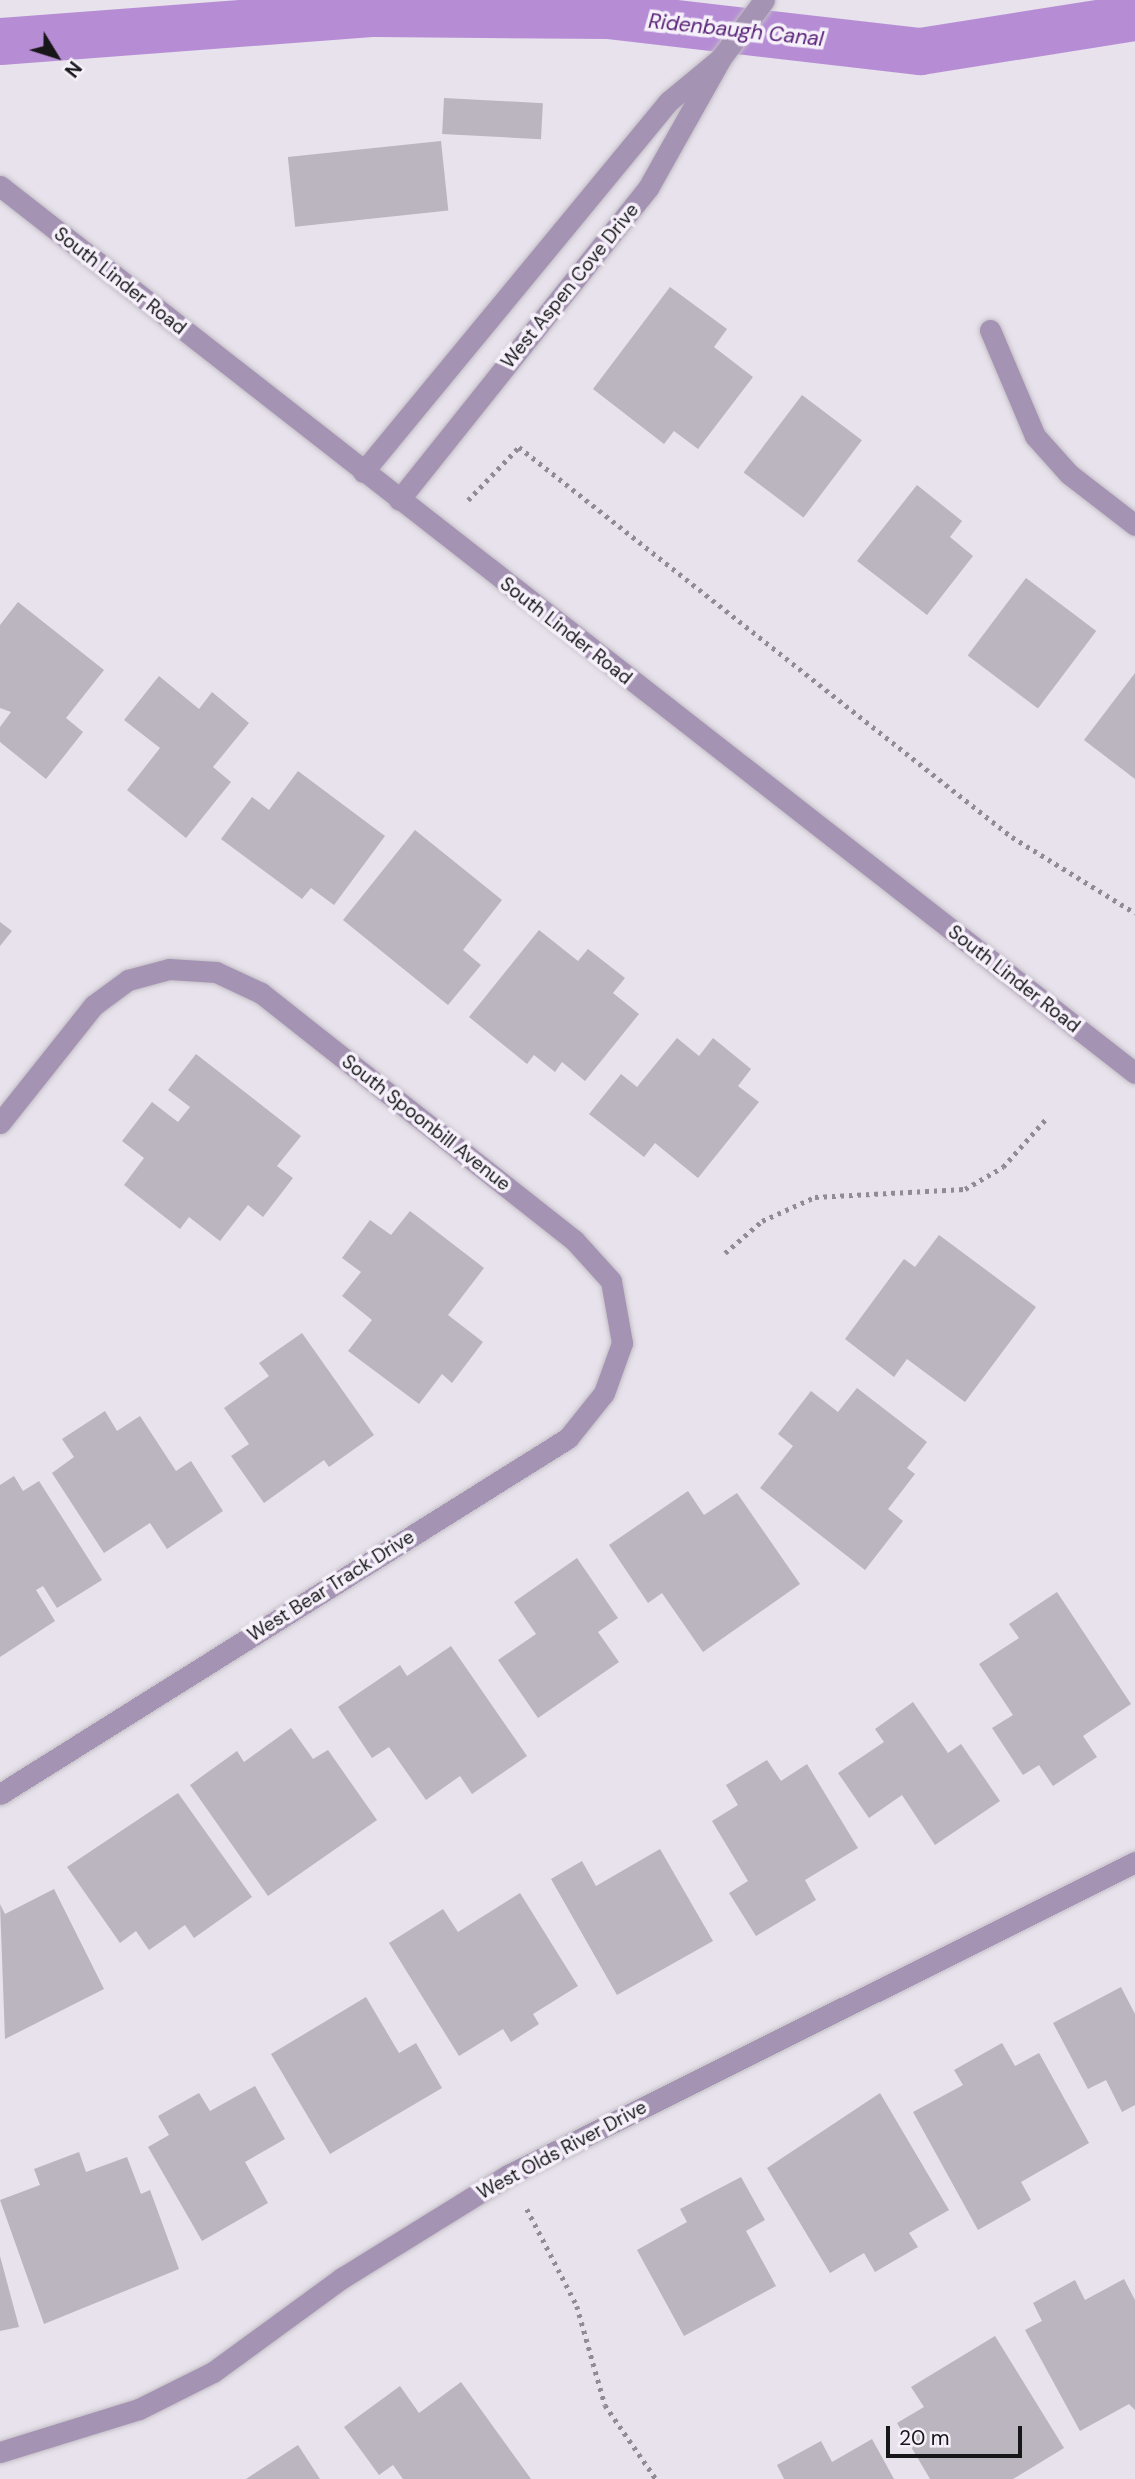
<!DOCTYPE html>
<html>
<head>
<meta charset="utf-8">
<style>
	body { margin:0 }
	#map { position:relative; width:1135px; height:2479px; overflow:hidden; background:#e7e2eb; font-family:"DM Sans",sans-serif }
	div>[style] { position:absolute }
	.canal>* { height:47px; margin:-23.5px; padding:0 23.5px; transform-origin:23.5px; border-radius:23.5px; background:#b68dd5 }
	.building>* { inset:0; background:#bab5be; transform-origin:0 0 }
	.path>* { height:4.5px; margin-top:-2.25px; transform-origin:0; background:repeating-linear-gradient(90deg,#908c93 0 3.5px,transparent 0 8.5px) }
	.roads { filter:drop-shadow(0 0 2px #c2bdc5) drop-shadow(0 0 2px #c2bdc5) }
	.minor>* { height:21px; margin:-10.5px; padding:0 10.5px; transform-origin:10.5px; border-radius:10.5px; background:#a593b3 }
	span { translate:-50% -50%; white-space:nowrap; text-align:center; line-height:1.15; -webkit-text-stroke:7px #f5f0f9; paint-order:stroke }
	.street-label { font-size:19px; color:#171619 }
	.water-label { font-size:21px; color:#582277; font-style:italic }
	.north { position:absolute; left:21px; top:21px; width:70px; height:70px; -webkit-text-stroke:5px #f5f0f9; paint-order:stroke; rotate:128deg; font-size:19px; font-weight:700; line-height:28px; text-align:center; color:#171619 }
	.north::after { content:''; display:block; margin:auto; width:24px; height:32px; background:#171619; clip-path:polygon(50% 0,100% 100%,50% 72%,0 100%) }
	.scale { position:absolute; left:886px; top:2426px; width:136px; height:32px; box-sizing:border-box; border:4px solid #171619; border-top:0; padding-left:9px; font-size:21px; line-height:24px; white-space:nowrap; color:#171619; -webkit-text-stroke:5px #f5f0f9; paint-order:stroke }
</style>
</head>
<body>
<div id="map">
	<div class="canal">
		<i style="left:0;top:41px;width:375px;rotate:-4.3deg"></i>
		<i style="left:374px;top:13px;width:233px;rotate:0.5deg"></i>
		<i style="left:607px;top:15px;width:315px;rotate:6.6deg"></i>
		<i style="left:920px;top:51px;width:218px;rotate:-9deg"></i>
	</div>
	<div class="building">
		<i style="left:444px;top:98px;width:99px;height:36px;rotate:3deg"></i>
		<i style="left:441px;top:141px;width:70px;height:154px;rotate:84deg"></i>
		<i style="clip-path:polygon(670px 287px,727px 329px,714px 347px,753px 377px,698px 449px,674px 431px,664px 444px,593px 389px)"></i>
		<i style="left:802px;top:395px;width:75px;height:97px;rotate:37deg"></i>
		<i style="clip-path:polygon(917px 485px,962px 521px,950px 537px,973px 556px,927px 615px,857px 561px)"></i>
		<i style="left:1026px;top:578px;width:88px;height:97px;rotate:37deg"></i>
		<i style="clip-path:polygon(18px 602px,104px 670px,66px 718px,83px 732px,46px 779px,0 742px,0 727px,11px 712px,0 708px,0 625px)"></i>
		<i style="clip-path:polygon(1135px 673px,1135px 779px,1084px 740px)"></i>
		<i style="clip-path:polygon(159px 676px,199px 709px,212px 692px,249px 723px,213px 767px,231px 782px,186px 838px,127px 790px,160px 748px,124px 720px)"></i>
		<i style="clip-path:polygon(298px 771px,385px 836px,334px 905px,311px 888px,302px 899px,221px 839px,252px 797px,269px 810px)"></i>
		<i style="clip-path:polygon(415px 830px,502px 900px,463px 950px,481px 965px,448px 1005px,343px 920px)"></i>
		<i style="clip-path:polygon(0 922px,12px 931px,0 946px)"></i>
		<i style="clip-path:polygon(539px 930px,578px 961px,588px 949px,625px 978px,613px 993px,639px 1014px,585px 1081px,562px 1062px,555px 1072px,534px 1055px,527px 1064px,469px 1017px)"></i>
		<i style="clip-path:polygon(677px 1038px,699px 1056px,713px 1038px,751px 1069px,738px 1086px,759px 1102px,698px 1178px,655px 1143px,644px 1157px,589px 1114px,621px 1074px,637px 1087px)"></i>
		<i style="clip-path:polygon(196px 1054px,301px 1136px,277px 1166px,293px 1178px,263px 1217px,248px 1205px,220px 1241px,189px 1217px,180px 1229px,124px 1185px,144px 1158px,122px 1141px,152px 1102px,178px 1122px,190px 1107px,168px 1090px)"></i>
		<i style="clip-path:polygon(410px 1211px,484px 1268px,448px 1315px,483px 1342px,452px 1383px,442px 1374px,419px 1404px,348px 1351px,372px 1320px,342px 1296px,361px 1272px,342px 1258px,370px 1220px,391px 1235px)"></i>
		<i style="clip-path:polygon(939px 1235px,1036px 1307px,965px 1402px,907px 1359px,894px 1377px,845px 1339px,904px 1259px,915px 1267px)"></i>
		<i style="clip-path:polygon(302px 1333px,374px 1435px,329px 1467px,324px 1460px,264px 1503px,231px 1456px,249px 1444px,224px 1408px,269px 1376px,259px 1363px)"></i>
		<i style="clip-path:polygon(857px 1388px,927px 1442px,907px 1468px,915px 1474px,888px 1509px,903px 1521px,865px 1570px,760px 1488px,793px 1446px,778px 1434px,811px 1391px,838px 1412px)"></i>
		<i style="clip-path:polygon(105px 1411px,117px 1431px,140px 1416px,176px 1471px,191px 1461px,223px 1511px,167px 1549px,150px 1523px,104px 1553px,52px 1473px,74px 1457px,62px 1439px)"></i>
		<i style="clip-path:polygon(14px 1476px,23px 1491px,39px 1481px,102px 1580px,57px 1608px,43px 1586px,36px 1590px,55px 1621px,0 1657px,0 1485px)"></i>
		<i style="clip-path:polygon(688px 1491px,704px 1515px,737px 1493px,800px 1584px,703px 1652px,662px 1593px,648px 1603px,609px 1545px)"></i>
		<i style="clip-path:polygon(577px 1558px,618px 1618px,598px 1632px,619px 1662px,538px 1718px,498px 1660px,536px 1634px,514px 1602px)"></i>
		<i style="clip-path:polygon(1057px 1592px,1131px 1704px,1083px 1736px,1097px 1757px,1053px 1786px,1039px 1765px,1023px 1775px,992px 1728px,1013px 1715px,979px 1664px,1019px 1638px,1009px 1624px)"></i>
		<i style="clip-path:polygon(451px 1646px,527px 1756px,472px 1794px,460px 1776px,426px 1800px,389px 1747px,372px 1758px,338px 1707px,400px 1665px,407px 1676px)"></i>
		<i style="clip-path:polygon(913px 1702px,948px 1753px,961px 1744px,1000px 1801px,935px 1845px,902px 1795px,869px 1818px,838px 1773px,884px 1742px,875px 1729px)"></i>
		<i style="clip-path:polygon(291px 1728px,313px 1759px,328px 1750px,377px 1820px,268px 1896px,190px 1785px,237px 1751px,244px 1762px)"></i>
		<i style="clip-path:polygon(767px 1760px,781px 1781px,807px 1764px,858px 1848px,805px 1880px,816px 1900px,756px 1936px,729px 1893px,748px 1881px,712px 1821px,738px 1805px,726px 1785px)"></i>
		<i style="clip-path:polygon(178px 1793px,252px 1897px,194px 1938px,185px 1925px,149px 1950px,136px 1931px,120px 1943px,67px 1867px)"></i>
		<i style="clip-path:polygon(660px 1849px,713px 1941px,617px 1995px,551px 1879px,582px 1861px,596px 1886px)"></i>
		<i style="clip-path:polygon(54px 1889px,104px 1989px,5px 2039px,0 1904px,5px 1914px)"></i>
		<i style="clip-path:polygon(520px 1893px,578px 1986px,533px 2014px,539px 2024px,511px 2042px,503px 2029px,459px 2056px,389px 1943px,443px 1909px,458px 1932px)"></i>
		<i style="clip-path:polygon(1121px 1987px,1135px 2014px,1135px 2105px,1122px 2112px,1106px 2080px,1088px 2089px,1053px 2023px)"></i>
		<i style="clip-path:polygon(366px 1997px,399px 2053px,416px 2043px,442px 2088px,330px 2154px,271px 2054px)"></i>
		<i style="clip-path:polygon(1002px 2043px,1015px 2066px,1039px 2053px,1089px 2143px,1021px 2182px,1031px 2200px,978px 2230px,913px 2112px,963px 2085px,954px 2070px)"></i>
		<i style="clip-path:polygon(255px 2086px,285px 2139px,245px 2162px,268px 2203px,202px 2241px,148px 2147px,169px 2135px,158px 2116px,199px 2093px,210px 2111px)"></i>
		<i style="clip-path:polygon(880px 2093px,949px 2210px,909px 2233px,918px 2247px,875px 2272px,864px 2253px,830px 2273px,767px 2168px)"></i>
		<i style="clip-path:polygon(79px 2152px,86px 2172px,127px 2157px,141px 2194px,150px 2190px,179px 2269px,44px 2324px,0 2200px,40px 2185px,34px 2169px)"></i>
		<i style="clip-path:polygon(741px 2177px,765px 2220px,746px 2231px,776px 2286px,684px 2336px,637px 2250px,687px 2222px,680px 2209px)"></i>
		<i style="clip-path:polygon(0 2256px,19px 2327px,0 2331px)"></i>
		<i style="clip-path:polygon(1124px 2279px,1135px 2300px,1135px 2410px,1129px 2404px,1080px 2431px,1025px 2330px,1042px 2321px,1033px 2303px,1075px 2280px,1085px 2300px)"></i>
		<i style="clip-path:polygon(995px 2336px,1064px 2448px,1013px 2479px,930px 2479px,897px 2423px,924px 2407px,911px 2387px)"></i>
		<i style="clip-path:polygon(461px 2382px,531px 2479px,403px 2479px,393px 2465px,379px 2475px,344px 2427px,400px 2386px,419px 2413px)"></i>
		<i style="clip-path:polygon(872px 2439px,894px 2479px,784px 2479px,777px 2465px,821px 2441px,832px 2462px)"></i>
		<i style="clip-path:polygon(298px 2445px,320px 2479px,246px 2479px)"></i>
	</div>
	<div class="path">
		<i style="left:468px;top:500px;width:74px;rotate:-46.1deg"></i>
		<i style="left:519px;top:447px;width:629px;rotate:38.35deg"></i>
		<i style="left:1012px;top:837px;width:145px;rotate:31.7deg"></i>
		<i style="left:725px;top:1253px;width:49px;rotate:-40.9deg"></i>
		<i style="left:762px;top:1221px;width:58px;rotate:-24.4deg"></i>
		<i style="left:815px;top:1197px;width:150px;rotate:-3.1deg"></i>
		<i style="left:965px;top:1189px;width:44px;rotate:-30.1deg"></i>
		<i style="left:1003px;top:1167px;width:63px;rotate:-48.2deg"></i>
		<i style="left:527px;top:2209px;width:109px;rotate:62.7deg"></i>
		<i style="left:577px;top:2306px;width:103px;rotate:74.2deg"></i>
		<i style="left:605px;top:2405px;width:90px;rotate:55.4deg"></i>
	</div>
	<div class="roads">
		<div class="minor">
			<i style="left:721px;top:58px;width:72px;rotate:-53.4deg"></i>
			<i style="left:0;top:186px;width:1440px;rotate:38.01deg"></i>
			<i style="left:990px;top:330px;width:115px;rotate:67deg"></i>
			<i style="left:1035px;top:436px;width:51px;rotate:48.2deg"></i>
			<i style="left:1069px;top:474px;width:83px;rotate:37.7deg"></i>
			<i style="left:363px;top:472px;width:481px;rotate:-50.5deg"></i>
			<i style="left:669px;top:101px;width:67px;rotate:-39.6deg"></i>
			<i style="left:721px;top:58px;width:149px;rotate:119.3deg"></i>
			<i style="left:648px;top:188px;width:399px;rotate:128.6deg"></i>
			<i style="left:0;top:1123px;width:151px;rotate:-51.5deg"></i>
			<i style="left:94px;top:1005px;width:42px;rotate:-36.3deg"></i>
			<i style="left:128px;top:980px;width:42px;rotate:-15deg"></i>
			<i style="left:169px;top:969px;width:47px;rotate:3.7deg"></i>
			<i style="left:216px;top:972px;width:50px;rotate:25deg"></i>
			<i style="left:261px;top:993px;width:399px;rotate:38.3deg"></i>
			<i style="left:574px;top:1240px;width:55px;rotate:47.9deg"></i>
			<i style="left:611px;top:1281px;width:63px;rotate:79.9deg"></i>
			<i style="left:622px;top:1343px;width:53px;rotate:109.8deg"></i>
			<i style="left:604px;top:1393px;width:58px;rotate:128.7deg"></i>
			<i style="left:568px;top:1438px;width:670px;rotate:147.92deg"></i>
			<i style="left:0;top:2452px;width:145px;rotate:-17.2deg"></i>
			<i style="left:139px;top:2409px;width:83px;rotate:-26.6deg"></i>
			<i style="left:213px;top:2372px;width:160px;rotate:-36.1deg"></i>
			<i style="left:342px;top:2278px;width:195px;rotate:-31.8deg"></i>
			<i style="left:508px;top:2175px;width:701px;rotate:-26.53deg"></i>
		</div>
	</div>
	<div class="street-label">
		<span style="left:120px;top:281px;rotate:38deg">South Linder Road</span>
		<span style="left:570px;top:286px;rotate:-51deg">West Aspen Cove Drive</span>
		<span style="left:566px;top:631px;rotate:38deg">South Linder Road</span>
		<span style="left:1014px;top:979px;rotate:38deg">South Linder Road</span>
		<span style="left:426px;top:1123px;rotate:38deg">South Spoonbill Avenue</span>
		<span style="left:331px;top:1586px;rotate:-32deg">West Bear Track Drive</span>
		<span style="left:562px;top:2150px;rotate:-28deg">West Olds River Drive</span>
	</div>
	<div class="water-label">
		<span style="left:736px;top:30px;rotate:6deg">Ridenbaugh Canal</span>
	</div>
	<div class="north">N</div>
	<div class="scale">20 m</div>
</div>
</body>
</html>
